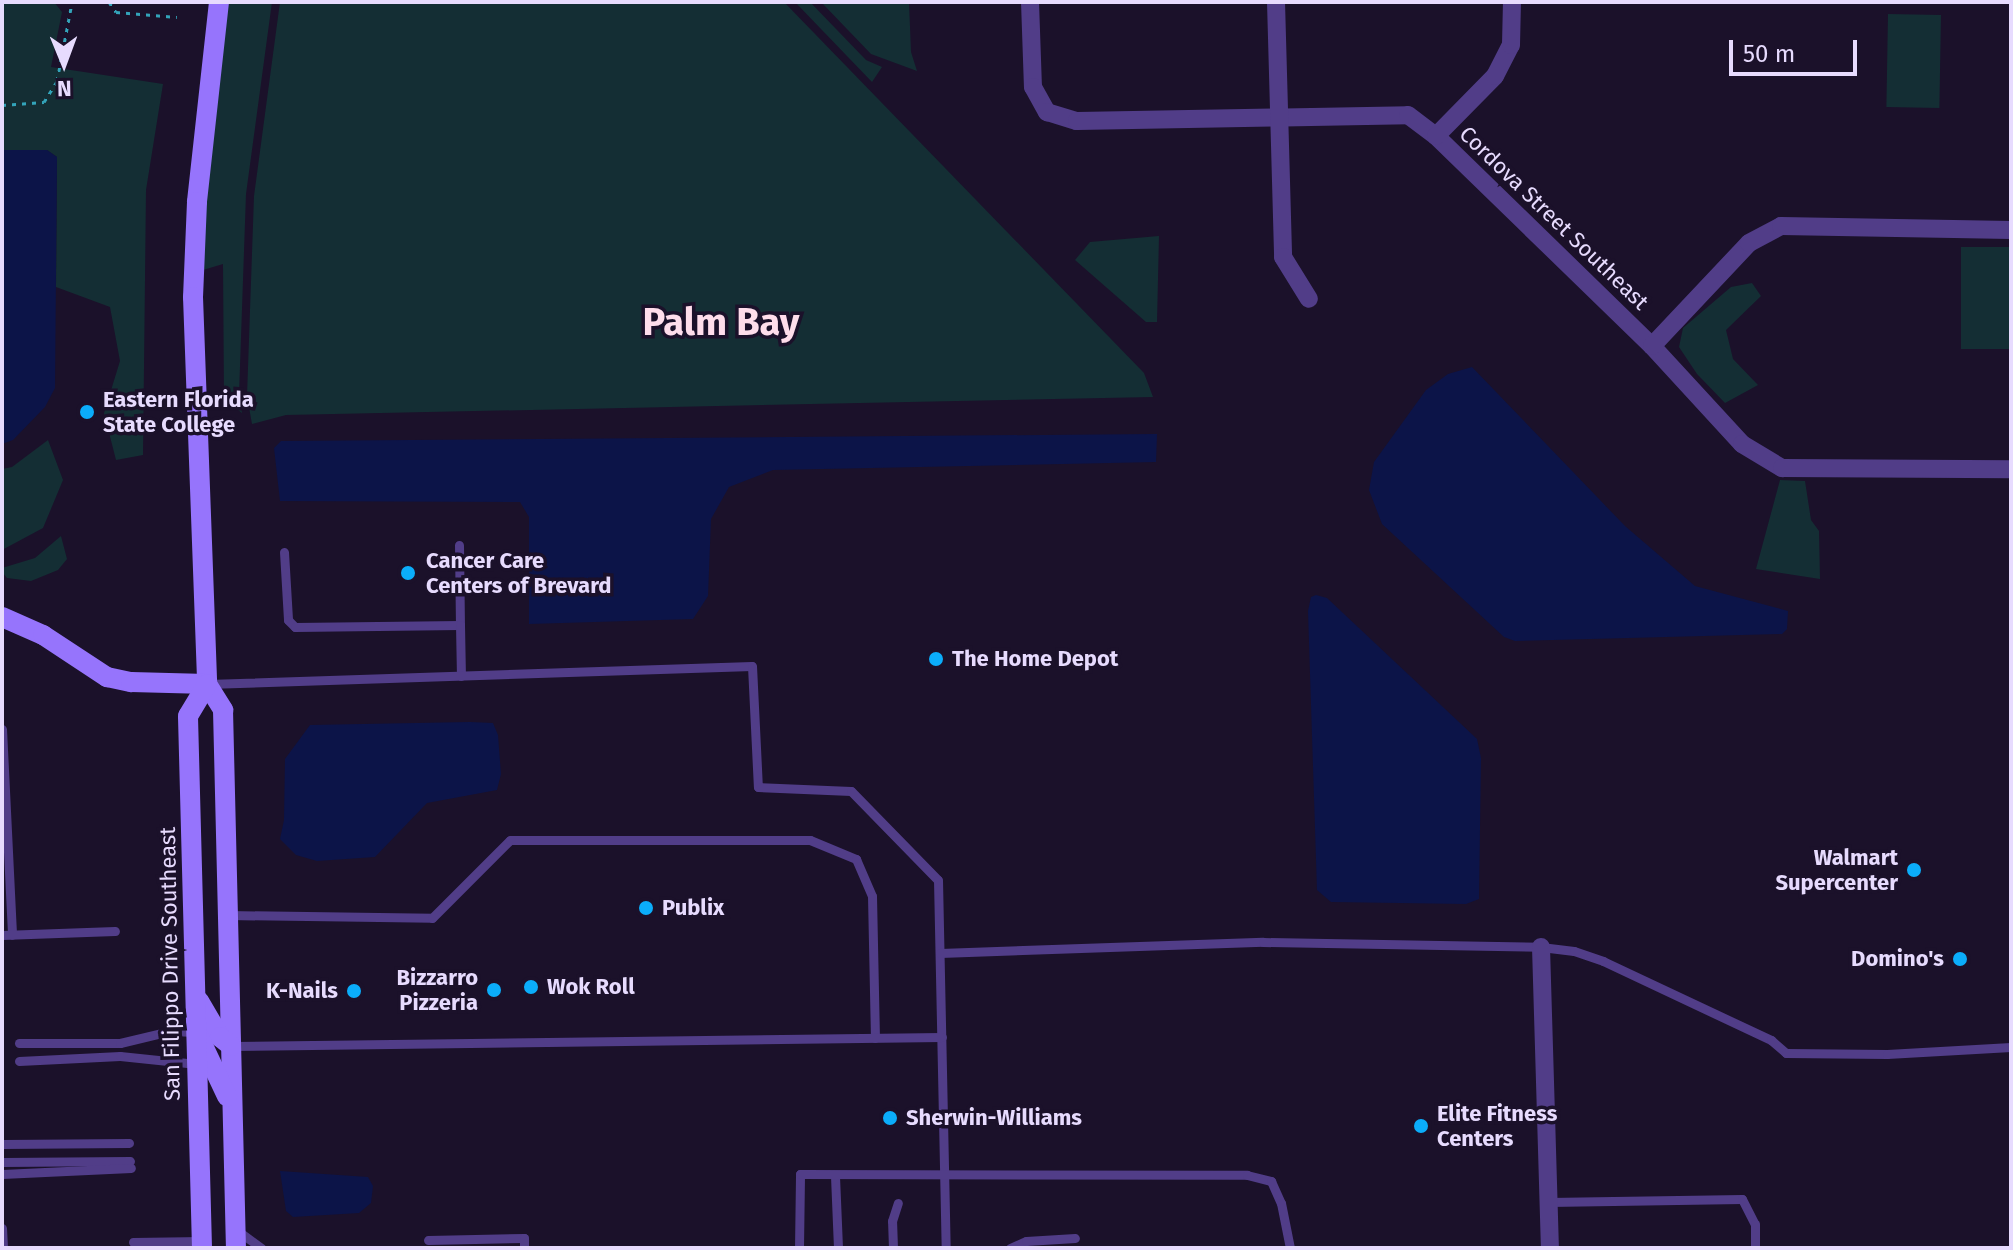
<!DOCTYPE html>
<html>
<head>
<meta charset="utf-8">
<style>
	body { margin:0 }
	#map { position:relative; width:2013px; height:1250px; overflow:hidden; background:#1b112a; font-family:"Fira Sans",sans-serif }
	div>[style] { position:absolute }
	.green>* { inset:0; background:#142e34; transform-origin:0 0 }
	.water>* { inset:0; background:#0c1448 }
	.path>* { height:3px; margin-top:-1.5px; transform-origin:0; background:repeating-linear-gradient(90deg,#33a4ba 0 4px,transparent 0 10px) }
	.lane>* { height:9px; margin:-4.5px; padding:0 4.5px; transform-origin:4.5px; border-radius:4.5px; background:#513d88 }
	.street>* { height:18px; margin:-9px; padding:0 9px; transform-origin:9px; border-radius:9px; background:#513d88 }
	.secondary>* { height:20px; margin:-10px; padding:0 10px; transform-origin:10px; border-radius:10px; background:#9674fc }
	.dots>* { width:22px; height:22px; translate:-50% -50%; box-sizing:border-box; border:4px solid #1b112a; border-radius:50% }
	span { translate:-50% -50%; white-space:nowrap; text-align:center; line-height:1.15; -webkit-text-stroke:7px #1b112a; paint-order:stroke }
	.street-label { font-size:22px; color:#e7dbfe }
	.poi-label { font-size:22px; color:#e7dbfe; font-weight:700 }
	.left { translate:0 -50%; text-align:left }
	.right { translate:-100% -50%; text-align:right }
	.town-label { font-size:38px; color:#feddeb; font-weight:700 }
	.frame { position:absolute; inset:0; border:4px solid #e7dbfe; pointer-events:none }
	.north { position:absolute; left:24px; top:24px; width:80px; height:80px; -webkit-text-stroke:6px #1b112a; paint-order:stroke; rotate:179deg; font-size:22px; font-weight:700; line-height:32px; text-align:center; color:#e7dbfe }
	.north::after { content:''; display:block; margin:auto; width:28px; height:36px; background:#e7dbfe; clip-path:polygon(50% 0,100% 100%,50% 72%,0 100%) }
	.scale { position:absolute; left:1729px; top:40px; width:128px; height:36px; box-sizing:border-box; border:4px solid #e7dbfe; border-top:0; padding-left:10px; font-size:24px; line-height:28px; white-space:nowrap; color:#e7dbfe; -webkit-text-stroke:6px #1b112a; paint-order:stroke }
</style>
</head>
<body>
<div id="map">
	<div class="green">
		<i style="clip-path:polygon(2px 2px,54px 2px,62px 12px,51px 67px,163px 84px,146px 190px,143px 455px,116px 460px,104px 413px,120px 361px,110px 307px,56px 287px,57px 157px,47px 150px,2px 150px)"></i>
		<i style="clip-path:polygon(227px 2px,272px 2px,246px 194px,239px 395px,242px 413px,224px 399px,223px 264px,203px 270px,206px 202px)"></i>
		<i style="clip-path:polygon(280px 2px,784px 2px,1144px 373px,1153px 397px,286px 415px,252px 424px,247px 396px,254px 196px)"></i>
		<i style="clip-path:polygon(795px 2px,810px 2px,866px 60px,882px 67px,872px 82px)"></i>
		<i style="clip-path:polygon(821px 2px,909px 2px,911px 52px,917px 71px,871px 54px)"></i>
		<i style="left:1888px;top:14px;width:53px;height:93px;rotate:1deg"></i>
		<i style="clip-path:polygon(1159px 236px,1157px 322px,1146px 322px,1075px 260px,1090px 242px)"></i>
		<i style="left:2011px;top:247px;width:102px;height:50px;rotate:90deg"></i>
		<i style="clip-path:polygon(1752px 283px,1761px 296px,1726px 330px,1733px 359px,1758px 385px,1725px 403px,1697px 374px,1679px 347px,1683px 328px,1731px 287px)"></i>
		<i style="clip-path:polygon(48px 440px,63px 480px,43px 528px,2px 550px,2px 469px,12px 467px)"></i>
		<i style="clip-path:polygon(1780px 480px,1805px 481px,1811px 520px,1819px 531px,1820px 579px,1756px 569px)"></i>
		<i style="clip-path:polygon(61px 536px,67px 559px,58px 570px,31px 581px,7px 578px,2px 572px,2px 568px,35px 558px)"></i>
	</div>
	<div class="water">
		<i style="clip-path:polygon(2px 150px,47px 150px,57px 157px,55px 388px,45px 407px,13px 440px,2px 444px)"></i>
		<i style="clip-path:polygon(1472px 367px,1625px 526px,1695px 586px,1788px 611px,1787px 629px,1782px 634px,1515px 641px,1504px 637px,1382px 524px,1369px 490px,1374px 462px,1426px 390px,1448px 374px)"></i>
		<i style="clip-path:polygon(1157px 434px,1156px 462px,773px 470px,729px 487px,711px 519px,708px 596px,693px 619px,529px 624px,529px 517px,520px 502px,280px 501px,274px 448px,281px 441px)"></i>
		<i style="clip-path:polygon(1316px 595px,1327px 598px,1477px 739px,1481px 758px,1479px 899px,1466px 904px,1331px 902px,1317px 890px,1308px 611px,1311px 597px)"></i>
		<i style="clip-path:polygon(470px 722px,493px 723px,498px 735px,501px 774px,497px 790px,427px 803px,375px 857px,317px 861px,296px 855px,280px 839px,284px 820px,285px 759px,310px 725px)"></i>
		<i style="clip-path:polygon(280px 1171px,368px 1177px,373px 1186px,371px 1203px,359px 1213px,293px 1217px,286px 1211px)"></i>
	</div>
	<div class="path">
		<i style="left:109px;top:2px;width:12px;rotate:55deg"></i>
		<i style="left:116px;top:12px;width:61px;rotate:4.7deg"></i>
		<i style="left:2px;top:105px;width:42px;rotate:-4.1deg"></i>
		<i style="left:44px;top:102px;width:25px;rotate:-58deg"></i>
		<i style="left:57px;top:81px;width:80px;rotate:-79.2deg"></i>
	</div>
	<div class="lane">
		<i style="left:459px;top:545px;width:80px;rotate:89.3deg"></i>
		<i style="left:284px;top:552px;width:68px;rotate:86.6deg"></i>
		<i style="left:288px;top:620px;width:10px;rotate:45deg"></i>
		<i style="left:295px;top:627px;width:165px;rotate:-0.7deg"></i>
		<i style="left:460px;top:625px;width:51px;rotate:88.9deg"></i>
		<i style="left:207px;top:684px;width:545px;rotate:-1.89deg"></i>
		<i style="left:752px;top:666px;width:121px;rotate:87.2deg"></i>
		<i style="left:758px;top:787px;width:93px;rotate:2.5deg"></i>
		<i style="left:851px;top:791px;width:124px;rotate:45.7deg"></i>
		<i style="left:938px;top:880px;width:368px;rotate:88.8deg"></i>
		<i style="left:2px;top:729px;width:206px;rotate:87.2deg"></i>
		<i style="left:228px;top:915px;width:204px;rotate:0.8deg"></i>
		<i style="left:432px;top:918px;width:110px;rotate:-45deg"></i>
		<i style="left:510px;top:840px;width:300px"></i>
		<i style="left:810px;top:840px;width:50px;rotate:22.4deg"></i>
		<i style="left:856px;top:859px;width:40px;rotate:66.6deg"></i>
		<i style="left:872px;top:896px;width:142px;rotate:88.8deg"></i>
		<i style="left:2px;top:935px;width:113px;rotate:-2deg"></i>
		<i style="left:940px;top:953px;width:323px;rotate:-2deg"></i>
		<i style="left:1263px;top:942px;width:278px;rotate:1deg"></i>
		<i style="left:1541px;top:947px;width:33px;rotate:7deg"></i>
		<i style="left:1574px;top:951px;width:31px;rotate:19deg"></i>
		<i style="left:1603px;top:961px;width:186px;rotate:25.2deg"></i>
		<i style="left:1771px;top:1040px;width:20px;rotate:41deg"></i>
		<i style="left:1786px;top:1053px;width:101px;rotate:0.6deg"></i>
		<i style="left:1887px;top:1054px;width:124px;rotate:-3.2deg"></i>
		<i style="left:19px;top:1043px;width:101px"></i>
		<i style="left:120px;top:1043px;width:51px;rotate:-13.5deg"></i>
		<i style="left:170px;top:1031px;width:26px;rotate:2deg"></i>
		<i style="left:231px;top:1046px;width:711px;rotate:-0.73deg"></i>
		<i style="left:19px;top:1061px;width:101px;rotate:-2.8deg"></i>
		<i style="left:120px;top:1056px;width:77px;rotate:5.9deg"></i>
		<i style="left:2px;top:1144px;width:127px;rotate:-0.5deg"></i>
		<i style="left:2px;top:1162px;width:128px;rotate:-0.4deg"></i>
		<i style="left:2px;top:1174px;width:129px;rotate:-2.7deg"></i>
		<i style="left:835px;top:1176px;width:72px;rotate:87.6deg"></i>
		<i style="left:1549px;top:1202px;width:193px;rotate:-0.9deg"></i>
		<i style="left:1742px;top:1199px;width:28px;rotate:63deg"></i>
		<i style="left:1755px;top:1224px;width:24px;rotate:90deg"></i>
		<i style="left:2px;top:1228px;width:20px;rotate:87deg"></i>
		<i style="left:238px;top:1231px;width:29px;rotate:36deg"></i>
		<i style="left:428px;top:1240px;width:96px;rotate:-1.2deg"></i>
		<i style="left:524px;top:1238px;width:10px;rotate:90deg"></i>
		<i style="left:133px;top:1242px;width:69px;rotate:-0.8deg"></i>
		<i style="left:799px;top:1248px;width:74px;rotate:-89.2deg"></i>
		<i style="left:800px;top:1174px;width:447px;rotate:0.1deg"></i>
		<i style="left:1247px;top:1175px;width:25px;rotate:14deg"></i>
		<i style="left:1271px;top:1181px;width:24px;rotate:66deg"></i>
		<i style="left:1281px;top:1203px;width:46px;rotate:78.7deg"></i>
		<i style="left:893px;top:1248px;width:27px;rotate:-92deg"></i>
		<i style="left:892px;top:1221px;width:19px;rotate:-72deg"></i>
		<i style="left:1010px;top:1248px;width:17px;rotate:-24deg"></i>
		<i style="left:1026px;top:1241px;width:49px;rotate:-3.5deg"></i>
	</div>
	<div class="street">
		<i style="left:1030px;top:2px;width:85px;rotate:88deg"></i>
		<i style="left:1033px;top:87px;width:29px;rotate:61deg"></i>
		<i style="left:1047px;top:112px;width:31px;rotate:17deg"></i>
		<i style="left:1077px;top:121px;width:331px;rotate:-1deg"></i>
		<i style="left:1408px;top:115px;width:35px;rotate:37deg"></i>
		<i style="left:1436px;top:136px;width:301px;rotate:44.2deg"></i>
		<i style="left:1652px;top:346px;width:133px;rotate:47.4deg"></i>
		<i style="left:1742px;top:444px;width:47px;rotate:31deg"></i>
		<i style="left:1782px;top:468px;width:229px;rotate:0.3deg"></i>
		<i style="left:1276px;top:2px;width:255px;rotate:88.4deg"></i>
		<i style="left:1283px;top:257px;width:49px;rotate:58.2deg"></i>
		<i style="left:1436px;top:136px;width:84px;rotate:-45.5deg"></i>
		<i style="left:1495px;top:76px;width:35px;rotate:-63deg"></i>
		<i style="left:1511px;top:45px;width:43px;rotate:-88.7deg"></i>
		<i style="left:1652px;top:346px;width:141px;rotate:-46.7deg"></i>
		<i style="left:1749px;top:243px;width:36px;rotate:-28deg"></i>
		<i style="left:1781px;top:226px;width:230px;rotate:1deg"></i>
		<i style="left:1541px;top:947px;width:301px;rotate:88.3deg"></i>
	</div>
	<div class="secondary">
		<i style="left:219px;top:2px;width:201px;rotate:96.3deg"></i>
		<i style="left:197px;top:202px;width:95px;rotate:92.4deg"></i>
		<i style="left:193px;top:297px;width:387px;rotate:87.9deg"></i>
		<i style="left:207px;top:684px;width:31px;rotate:58deg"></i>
		<i style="left:223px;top:710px;width:538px;rotate:88.62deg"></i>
		<i style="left:2px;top:617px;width:45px;rotate:23.7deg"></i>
		<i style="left:43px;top:635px;width:77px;rotate:33.3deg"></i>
		<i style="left:107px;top:677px;width:25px;rotate:12deg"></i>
		<i style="left:131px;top:682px;width:76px;rotate:1.5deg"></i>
		<i style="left:199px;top:1001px;width:42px;rotate:59.7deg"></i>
		<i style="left:220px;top:1037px;width:14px;rotate:39deg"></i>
		<i style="left:198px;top:1035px;width:68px;rotate:64.6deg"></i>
		<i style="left:202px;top:1248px;width:532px;rotate:-91.51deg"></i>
		<i style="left:188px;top:716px;width:37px;rotate:-59deg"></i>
	</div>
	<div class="dots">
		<i style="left:87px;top:412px;background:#0badfa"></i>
		<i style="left:408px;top:573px;background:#0badfa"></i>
		<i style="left:936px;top:659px;background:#0badfa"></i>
		<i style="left:1914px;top:870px;background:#0badfa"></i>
		<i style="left:646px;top:908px;background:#0badfa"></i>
		<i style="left:1960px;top:959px;background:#0badfa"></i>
		<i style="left:531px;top:987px;background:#0badfa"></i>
		<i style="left:494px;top:990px;background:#0badfa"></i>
		<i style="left:354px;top:991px;background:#0badfa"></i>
		<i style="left:890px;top:1118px;background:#0badfa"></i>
		<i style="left:1421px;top:1126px;background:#0badfa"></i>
	</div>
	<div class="street-label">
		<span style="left:1554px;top:218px;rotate:44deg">Cordova Street Southeast</span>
		<span style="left:170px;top:964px;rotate:-91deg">San Filippo Drive Southeast</span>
	</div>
	<div class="poi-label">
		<span class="left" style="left:103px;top:412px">Eastern Florida<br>State College</span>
		<span class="left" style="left:426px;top:573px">Cancer Care<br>Centers of Brevard</span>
		<span class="left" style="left:952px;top:659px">The Home Depot</span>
		<span class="right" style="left:1898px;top:870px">Walmart<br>Supercenter</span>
		<span class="left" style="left:662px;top:908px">Publix</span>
		<span class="right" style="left:1944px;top:959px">Domino's</span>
		<span class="right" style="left:478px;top:990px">Bizzarro<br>Pizzeria</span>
		<span class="left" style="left:547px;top:987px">Wok Roll</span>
		<span class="right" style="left:338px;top:991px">K-Nails</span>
		<span class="left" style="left:1437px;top:1126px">Elite Fitness<br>Centers</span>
		<span class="left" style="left:906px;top:1118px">Sherwin-Williams</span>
	</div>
	<div class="town-label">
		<span style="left:721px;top:323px">Palm Bay</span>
	</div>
	<div class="frame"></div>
	<div class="north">N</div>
	<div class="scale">50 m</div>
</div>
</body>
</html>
